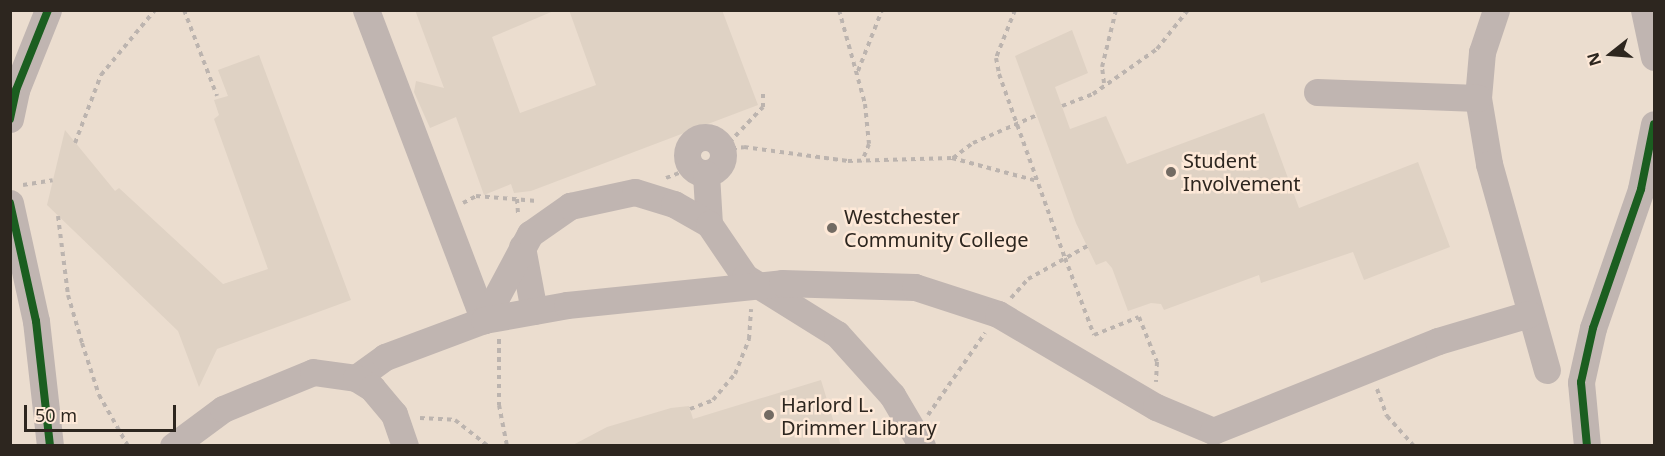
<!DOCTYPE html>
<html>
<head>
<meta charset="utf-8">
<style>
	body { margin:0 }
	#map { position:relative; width:1665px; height:456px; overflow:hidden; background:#f6eae0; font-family:"Noto Sans",sans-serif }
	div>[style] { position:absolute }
	.education>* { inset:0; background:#ebddcf; transform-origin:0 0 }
	.building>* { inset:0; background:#dfd2c4 }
	.path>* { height:4px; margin-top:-2px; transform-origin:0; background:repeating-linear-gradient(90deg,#bcb4af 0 4.5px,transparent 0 9px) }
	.minor>* { height:27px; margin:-13.5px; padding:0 13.5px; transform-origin:13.5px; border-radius:13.5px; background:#c0b5b1 }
	.minor>.ring { margin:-13.5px; padding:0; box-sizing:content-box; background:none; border:27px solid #c0b5b1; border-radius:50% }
	.cycleway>* { height:8px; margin:-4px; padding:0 4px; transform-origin:4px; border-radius:4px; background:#1b5e20 }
	.dots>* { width:16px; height:16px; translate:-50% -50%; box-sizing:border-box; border:3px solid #fee9d8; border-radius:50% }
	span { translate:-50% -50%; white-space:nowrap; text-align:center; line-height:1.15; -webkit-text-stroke:5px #fee9d8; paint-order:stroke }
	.poi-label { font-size:20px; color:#2d261f }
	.left { translate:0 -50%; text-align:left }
	.frame { position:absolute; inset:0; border:12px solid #2d261f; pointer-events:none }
	.north { position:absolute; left:1581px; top:24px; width:60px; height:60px; -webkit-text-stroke:4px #fee9d8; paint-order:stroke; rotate:253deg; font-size:16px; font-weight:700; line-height:24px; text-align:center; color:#2d261f }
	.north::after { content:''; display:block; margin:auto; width:21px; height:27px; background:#2d261f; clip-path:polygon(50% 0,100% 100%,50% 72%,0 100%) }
	.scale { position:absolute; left:24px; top:405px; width:152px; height:27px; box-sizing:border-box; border:3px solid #2d261f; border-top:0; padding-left:8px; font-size:18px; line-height:21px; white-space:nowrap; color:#2d261f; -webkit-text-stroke:4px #fee9d8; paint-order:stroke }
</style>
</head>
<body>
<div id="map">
	<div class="education">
		<i style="left:11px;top:11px;width:1643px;height:434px"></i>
	</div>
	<div class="building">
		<i style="clip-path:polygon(415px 10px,556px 10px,492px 37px,520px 113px,596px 85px,569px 10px,722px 10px,758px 105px,531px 191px,514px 193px,511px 184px,484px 195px,456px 117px,430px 128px,414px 92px,416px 81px,444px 88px)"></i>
		<i style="clip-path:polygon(1072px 30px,1088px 73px,1055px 87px,1070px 129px,1106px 116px,1127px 164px,1264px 113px,1299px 208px,1418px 162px,1450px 247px,1364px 280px,1353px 252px,1261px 283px,1259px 275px,1164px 310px,1161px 304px,1151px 303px,1128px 311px,1112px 268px,1106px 261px,1096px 265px,1076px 223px,1015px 56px)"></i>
		<i style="clip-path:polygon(259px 55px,351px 300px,217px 349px,199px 387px,178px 331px,47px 205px,65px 130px,115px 191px,119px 188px,223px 284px,268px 269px,214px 119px,219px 115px,214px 100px,228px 96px,218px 70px)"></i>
		<i style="clip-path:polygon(821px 380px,841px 446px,571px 446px,607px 427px,671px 408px,689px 406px,693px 419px)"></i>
	</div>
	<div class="path">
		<i style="left:184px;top:10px;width:92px;rotate:69deg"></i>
		<i style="left:839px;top:10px;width:98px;rotate:74.5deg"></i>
		<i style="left:865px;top:104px;width:40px;rotate:84.3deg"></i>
		<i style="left:869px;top:144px;width:18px;rotate:112deg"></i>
		<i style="left:1015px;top:10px;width:52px;rotate:111.6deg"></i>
		<i style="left:996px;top:58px;width:16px;rotate:79deg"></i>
		<i style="left:999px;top:74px;width:195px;rotate:70.3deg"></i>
		<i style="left:1065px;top:258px;width:82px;rotate:69.4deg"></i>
		<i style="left:1094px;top:335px;width:48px;rotate:-21.8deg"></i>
		<i style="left:1139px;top:317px;width:48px;rotate:68.2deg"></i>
		<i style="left:1157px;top:362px;width:20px;rotate:93deg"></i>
		<i style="left:858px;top:71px;width:66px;rotate:-68.5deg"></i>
		<i style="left:1104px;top:83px;width:16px;rotate:-97deg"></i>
		<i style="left:1102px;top:67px;width:59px;rotate:-76.2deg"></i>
		<i style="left:1062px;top:106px;width:33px;rotate:-21deg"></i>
		<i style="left:1093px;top:94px;width:78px;rotate:-35.1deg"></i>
		<i style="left:1157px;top:49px;width:50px;rotate:-51.5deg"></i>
		<i style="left:75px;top:143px;width:73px;rotate:-69.1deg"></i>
		<i style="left:101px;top:75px;width:85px;rotate:-50.3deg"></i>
		<i style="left:723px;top:149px;width:21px;rotate:-5deg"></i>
		<i style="left:744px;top:147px;width:105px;rotate:7.7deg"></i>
		<i style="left:848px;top:161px;width:104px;rotate:-1.7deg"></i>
		<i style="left:952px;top:158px;width:88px;rotate:15.1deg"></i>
		<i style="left:723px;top:149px;width:58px;rotate:-46.4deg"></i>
		<i style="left:763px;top:107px;width:13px;rotate:-90deg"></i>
		<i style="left:953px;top:158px;width:25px;rotate:-37deg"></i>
		<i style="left:973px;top:143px;width:70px;rotate:-23.6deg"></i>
		<i style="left:666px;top:178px;width:19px;rotate:-21deg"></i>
		<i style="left:23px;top:185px;width:30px;rotate:-9deg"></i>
		<i style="left:517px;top:199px;width:14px;rotate:86deg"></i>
		<i style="left:463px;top:203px;width:15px;rotate:-28deg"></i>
		<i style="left:476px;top:196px;width:61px;rotate:4.7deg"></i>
		<i style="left:58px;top:216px;width:80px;rotate:82.8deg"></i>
		<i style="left:68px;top:295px;width:50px;rotate:73.7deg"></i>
		<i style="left:82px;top:343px;width:55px;rotate:71.9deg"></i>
		<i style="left:99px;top:395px;width:59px;rotate:60.4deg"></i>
		<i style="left:1011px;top:298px;width:25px;rotate:-48deg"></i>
		<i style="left:1028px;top:279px;width:70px;rotate:-29.1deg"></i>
		<i style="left:499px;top:339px;width:66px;rotate:90deg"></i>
		<i style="left:499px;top:405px;width:42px;rotate:79deg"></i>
		<i style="left:1377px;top:389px;width:29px;rotate:70deg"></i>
		<i style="left:1387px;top:416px;width:40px;rotate:48deg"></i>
		<i style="left:690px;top:409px;width:25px;rotate:-21deg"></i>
		<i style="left:713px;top:400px;width:34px;rotate:-50deg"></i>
		<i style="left:735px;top:374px;width:38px;rotate:-68deg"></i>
		<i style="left:749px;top:339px;width:30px;rotate:-86deg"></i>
		<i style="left:928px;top:415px;width:100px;rotate:-55.2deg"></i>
		<i style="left:420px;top:418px;width:35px;rotate:3deg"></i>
		<i style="left:455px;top:420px;width:42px;rotate:38.2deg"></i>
	</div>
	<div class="minor">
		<i style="left:366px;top:10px;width:332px;rotate:69.2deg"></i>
		<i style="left:1496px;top:10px;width:44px;rotate:108.4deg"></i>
		<i style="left:1482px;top:52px;width:46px;rotate:95deg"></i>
		<i style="left:1478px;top:98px;width:67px;rotate:80.5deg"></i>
		<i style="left:1489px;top:164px;width:214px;rotate:74.3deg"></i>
		<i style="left:1644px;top:10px;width:48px;rotate:78deg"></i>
		<i style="left:1317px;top:92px;width:161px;rotate:2.1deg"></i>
		<i style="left:10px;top:119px;width:30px;rotate:-78deg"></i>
		<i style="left:16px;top:90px;width:86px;rotate:-68.2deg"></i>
		<i class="ring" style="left:687px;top:137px;width:9px;height:9px"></i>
		<i style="left:706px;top:174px;width:50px;rotate:86.6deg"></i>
		<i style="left:10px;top:203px;width:121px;rotate:77.6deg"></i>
		<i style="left:36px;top:321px;width:126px;rotate:83.6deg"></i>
		<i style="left:522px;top:247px;width:65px;rotate:79.4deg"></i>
		<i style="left:484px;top:320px;width:98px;rotate:-61.9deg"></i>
		<i style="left:530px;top:234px;width:49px;rotate:-35deg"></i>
		<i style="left:570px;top:206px;width:66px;rotate:-12.2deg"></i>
		<i style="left:635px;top:192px;width:41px;rotate:17.1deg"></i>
		<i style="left:674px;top:204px;width:40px;rotate:29.7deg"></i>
		<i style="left:709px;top:224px;width:64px;rotate:55.8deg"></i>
		<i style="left:745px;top:277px;width:108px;rotate:31.8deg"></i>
		<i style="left:837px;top:334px;width:82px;rotate:48deg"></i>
		<i style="left:892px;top:395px;width:59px;rotate:59.5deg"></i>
		<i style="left:356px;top:378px;width:36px;rotate:-36deg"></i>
		<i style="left:385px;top:357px;width:106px;rotate:-20.5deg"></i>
		<i style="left:484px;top:320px;width:84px;rotate:-10.2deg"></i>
		<i style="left:567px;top:305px;width:216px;rotate:-5.8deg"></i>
		<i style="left:782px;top:283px;width:133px;rotate:1.7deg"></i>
		<i style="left:915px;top:287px;width:87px;rotate:18deg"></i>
		<i style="left:998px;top:314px;width:183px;rotate:30.5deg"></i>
		<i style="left:1156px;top:407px;width:62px;rotate:22.8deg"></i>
		<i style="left:1213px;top:431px;width:242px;rotate:-21.8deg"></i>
		<i style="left:1438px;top:341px;width:95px;rotate:-16.5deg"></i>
		<i style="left:173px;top:446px;width:62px;rotate:-36.5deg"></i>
		<i style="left:223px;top:409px;width:97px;rotate:-22.3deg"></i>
		<i style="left:313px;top:372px;width:43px;rotate:7.9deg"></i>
		<i style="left:356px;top:378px;width:19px;rotate:32deg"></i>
		<i style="left:372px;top:388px;width:34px;rotate:50deg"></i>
		<i style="left:394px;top:414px;width:34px;rotate:71deg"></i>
		<i style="left:1587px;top:446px;width:64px;rotate:-95.4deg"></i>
		<i style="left:1581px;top:382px;width:55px;rotate:-77.5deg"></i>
		<i style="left:1593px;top:328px;width:147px;rotate:-70.9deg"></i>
		<i style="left:1641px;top:189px;width:66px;rotate:-78.7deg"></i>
	</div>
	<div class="cycleway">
		<i style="left:10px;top:119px;width:30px;rotate:-78deg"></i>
		<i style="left:16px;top:90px;width:86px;rotate:-68.2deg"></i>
		<i style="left:10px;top:203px;width:121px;rotate:77.6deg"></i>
		<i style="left:36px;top:321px;width:126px;rotate:83.6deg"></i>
		<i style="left:1587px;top:446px;width:64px;rotate:-95.4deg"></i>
		<i style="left:1581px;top:382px;width:55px;rotate:-77.5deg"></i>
		<i style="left:1593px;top:328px;width:147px;rotate:-70.9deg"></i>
		<i style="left:1641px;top:189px;width:66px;rotate:-78.7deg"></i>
	</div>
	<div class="dots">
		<i style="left:1171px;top:172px;background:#736b63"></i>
		<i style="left:832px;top:228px;background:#736b63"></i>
		<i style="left:769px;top:415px;background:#736b63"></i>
	</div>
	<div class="poi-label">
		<span class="left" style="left:1183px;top:172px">Student<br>Involvement</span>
		<span class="left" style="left:844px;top:228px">Westchester<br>Community College</span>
		<span class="left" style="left:781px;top:416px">Harlord L.<br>Drimmer Library</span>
	</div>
	<div class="frame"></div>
	<div class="north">N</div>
	<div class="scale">50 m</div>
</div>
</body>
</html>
